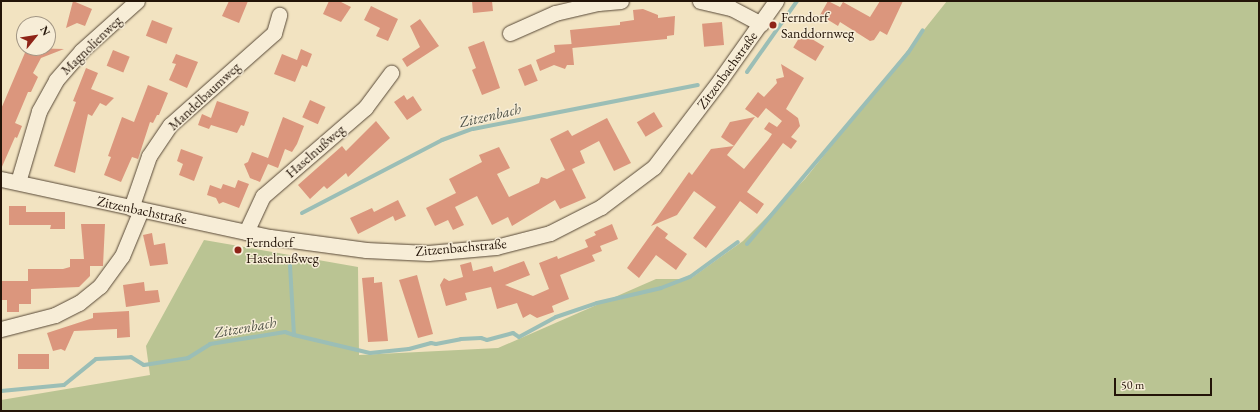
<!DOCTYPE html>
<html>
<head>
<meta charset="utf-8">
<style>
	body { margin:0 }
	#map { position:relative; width:1260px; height:412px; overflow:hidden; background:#f2e3c1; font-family:"EB Garamond",serif }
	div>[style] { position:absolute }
	.green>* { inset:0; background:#bac493 }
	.stream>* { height:4px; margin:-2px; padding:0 2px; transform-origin:2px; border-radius:2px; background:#9bbeb6 }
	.building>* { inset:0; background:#db967d; transform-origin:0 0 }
	.roads { filter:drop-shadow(0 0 1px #574836) drop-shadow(0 0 1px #574836) }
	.minor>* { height:15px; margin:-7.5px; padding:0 7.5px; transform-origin:7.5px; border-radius:7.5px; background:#f7edd7 }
	.dots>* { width:11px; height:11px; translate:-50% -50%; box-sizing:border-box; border:2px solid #f7edd7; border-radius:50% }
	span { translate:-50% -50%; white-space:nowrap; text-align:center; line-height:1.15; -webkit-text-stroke:3px #f7edd7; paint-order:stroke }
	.poi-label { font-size:14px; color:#231408 }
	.left { translate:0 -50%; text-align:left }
	.street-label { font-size:14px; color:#231408 }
	.water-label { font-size:15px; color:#4d5045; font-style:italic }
	.frame { position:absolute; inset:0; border:2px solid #231408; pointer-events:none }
	.north { position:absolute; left:16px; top:16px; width:40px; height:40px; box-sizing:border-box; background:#f7edd7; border:1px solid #a29684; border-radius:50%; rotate:60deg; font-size:11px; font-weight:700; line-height:16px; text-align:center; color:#231408 }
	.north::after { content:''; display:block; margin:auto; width:14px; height:18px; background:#8f2418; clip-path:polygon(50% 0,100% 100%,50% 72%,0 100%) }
	.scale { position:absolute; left:1114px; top:378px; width:98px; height:18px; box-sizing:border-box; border:2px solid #231408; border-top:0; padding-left:5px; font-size:12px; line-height:14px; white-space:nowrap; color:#231408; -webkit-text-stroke:3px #f7edd7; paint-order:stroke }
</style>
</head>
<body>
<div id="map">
	<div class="green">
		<i style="clip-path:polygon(947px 1px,1259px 1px,1259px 411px,1px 411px,1px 400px,150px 375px,146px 346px,204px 240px,358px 267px,359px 355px,498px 348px,656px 279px,690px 279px,743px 241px,805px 179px)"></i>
	</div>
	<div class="stream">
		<i style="left:747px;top:72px;width:87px;rotate:-54.8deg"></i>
		<i style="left:302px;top:213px;width:158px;rotate:-27.5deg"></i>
		<i style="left:442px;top:140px;width:33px;rotate:-20deg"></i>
		<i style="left:473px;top:129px;width:229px;rotate:-11.1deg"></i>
		<i style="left:747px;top:244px;width:250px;rotate:-49.9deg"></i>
		<i style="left:908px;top:53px;width:27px;rotate:-57deg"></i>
		<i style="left:294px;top:335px;width:78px;rotate:13.3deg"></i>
		<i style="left:370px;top:353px;width:39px;rotate:-6deg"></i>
		<i style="left:409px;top:349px;width:23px;rotate:-15deg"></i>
		<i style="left:431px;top:343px;width:5px;rotate:11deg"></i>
		<i style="left:436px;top:344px;width:25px;rotate:-11deg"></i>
		<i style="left:461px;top:339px;width:20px;rotate:-3deg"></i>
		<i style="left:481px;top:338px;width:6px;rotate:18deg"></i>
		<i style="left:487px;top:340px;width:27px;rotate:-15deg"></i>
		<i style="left:513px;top:333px;width:7px;rotate:34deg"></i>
		<i style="left:519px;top:337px;width:42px;rotate:-28.4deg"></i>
		<i style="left:556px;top:317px;width:43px;rotate:-18.9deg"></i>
		<i style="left:597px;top:303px;width:66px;rotate:-13.2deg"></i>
		<i style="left:661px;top:288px;width:31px;rotate:-21deg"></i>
		<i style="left:690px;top:277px;width:59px;rotate:-36.1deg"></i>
		<i style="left:1px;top:391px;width:63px;rotate:-5.4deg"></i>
		<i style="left:64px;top:385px;width:41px;rotate:-39.1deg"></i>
		<i style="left:96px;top:359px;width:35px;rotate:-3deg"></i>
		<i style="left:131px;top:357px;width:15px;rotate:32deg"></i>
		<i style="left:144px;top:365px;width:45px;rotate:-9deg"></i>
		<i style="left:188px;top:358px;width:26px;rotate:-32deg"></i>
		<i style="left:210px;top:344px;width:76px;rotate:-9.1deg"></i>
		<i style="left:285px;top:332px;width:9px;rotate:18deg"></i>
		<i style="left:294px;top:335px;width:70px;rotate:-93.3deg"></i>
	</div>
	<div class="building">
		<i style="clip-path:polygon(73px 1px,92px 9px,85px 26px,77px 23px,66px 28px)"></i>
		<i style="clip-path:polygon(229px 1px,248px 1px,239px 23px,222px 16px)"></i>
		<i style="clip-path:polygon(329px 1px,339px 1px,351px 7px,341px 22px,323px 14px)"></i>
		<i style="clip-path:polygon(472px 1px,492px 1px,493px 11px,473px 13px)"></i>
		<i style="clip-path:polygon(828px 1px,840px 7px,843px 2px,870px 17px,880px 1px,903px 1px,887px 35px,880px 31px,874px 40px,870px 41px,840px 22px,838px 26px,820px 15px)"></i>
		<i style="clip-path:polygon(371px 6px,398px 19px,388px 41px,376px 36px,380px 28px,364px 20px)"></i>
		<i style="clip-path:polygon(643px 9px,658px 15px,658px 18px,675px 16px,674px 35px,667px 36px,667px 39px,572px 48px,570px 30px,620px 25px,620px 22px,634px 20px,633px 10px)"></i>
		<i style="clip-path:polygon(420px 19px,439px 46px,407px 67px,402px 59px,420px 47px,410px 26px)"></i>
		<i style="left:152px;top:20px;width:22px;height:17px;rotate:21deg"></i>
		<i style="left:722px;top:22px;width:23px;height:20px;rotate:85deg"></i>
		<i style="left:802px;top:33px;width:26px;height:17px;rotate:31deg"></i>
		<i style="clip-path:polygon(484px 41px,500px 88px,482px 95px,472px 70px,476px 68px,468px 47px)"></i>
		<i style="clip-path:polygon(572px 44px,574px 65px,567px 65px,565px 69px,554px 65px,540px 71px,536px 60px,555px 52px,554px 45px)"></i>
		<i style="clip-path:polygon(27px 48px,64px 49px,41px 58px,33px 73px,38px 77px,31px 92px,28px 92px,15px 123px,22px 126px,17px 138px,15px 137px,1px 169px,1px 109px)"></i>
		<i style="clip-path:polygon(301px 49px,312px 54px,307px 67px,302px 65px,295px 82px,274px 74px,282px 54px,297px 60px)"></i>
		<i style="left:113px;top:50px;width:18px;height:17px;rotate:22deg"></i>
		<i style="clip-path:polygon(176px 54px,198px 62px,187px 88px,169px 80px,176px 64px,172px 63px)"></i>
		<i style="left:531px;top:64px;width:18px;height:14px;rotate:68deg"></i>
		<i style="clip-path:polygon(781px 64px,804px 78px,786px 109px,798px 118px,800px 126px,791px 137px,797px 141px,791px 149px,783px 143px,747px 192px,764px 204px,757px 214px,740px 201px,706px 248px,693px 238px,716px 207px,694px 191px,677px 215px,651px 226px,689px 172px,692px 175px,711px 149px,734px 146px,727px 155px,744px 169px,768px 140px,772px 134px,764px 129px,769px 122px,777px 127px,782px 121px,766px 108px,758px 118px,745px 109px,758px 92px,764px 97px,777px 83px,776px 79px,784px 77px)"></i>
		<i style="clip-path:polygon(86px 68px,98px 73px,91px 89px,114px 98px,106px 106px,100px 103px,92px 116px,88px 114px,75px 173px,54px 166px,76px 102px,73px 101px)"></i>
		<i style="clip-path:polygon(148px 85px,168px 93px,159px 115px,157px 115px,153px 123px,150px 122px,138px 159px,132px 157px,121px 182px,104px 175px,111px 157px,108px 156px,122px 117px,134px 122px)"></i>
		<i style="clip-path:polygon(404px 95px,407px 100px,413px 96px,422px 110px,407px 120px,394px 102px)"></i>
		<i style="left:310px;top:100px;width:17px;height:19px;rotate:24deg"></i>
		<i style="clip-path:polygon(217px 101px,249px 112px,244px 126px,241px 125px,237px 133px,211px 125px,209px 129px,198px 125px,202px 114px,211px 118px)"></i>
		<i style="left:654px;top:112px;width:17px;height:20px;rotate:59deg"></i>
		<i style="clip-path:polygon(283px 117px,304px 126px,297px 144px,292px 152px,285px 149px,278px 168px,268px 164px,260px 182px,250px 178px,244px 164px,248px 162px,252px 152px,268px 158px)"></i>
		<i style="clip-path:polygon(755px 117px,734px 146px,721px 137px,730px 122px)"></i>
		<i style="clip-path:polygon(607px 118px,631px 163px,614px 171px,599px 141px,580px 151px,585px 163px,572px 169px,586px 198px,560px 209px,555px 200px,512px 226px,508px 217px,492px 225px,477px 196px,455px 207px,464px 225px,453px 230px,448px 220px,435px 226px,426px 208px,456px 193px,449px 179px,482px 162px,479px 155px,499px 147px,510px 168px,497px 174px,509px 197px,539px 183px,541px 177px,547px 179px,565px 170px,550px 139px,568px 130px,572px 136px)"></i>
		<i style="clip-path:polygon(376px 121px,390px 138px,348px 177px,346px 173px,327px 189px,324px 186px,310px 199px,298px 185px,342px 146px,346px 151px)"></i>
		<i style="clip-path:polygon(181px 149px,203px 157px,194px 181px,179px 175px,183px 164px,177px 161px)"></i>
		<i style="clip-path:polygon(238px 180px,249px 184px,239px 208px,223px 202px,219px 204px,216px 198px,207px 195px,210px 185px,221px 189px,223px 184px,235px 188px)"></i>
		<i style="clip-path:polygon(398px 200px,406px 216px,395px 221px,393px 216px,358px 234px,350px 218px,372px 208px,374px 212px)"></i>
		<i style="clip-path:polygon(9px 206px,26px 206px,26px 212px,65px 212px,65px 229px,50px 229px,51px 225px,9px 225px)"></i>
		<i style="clip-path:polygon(81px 224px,105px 224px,103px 266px,90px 266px,90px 276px,79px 287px,31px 289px,31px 304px,19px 304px,19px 312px,7px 312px,7px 300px,1px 300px,1px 281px,28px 281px,28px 269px,63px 269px,70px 267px,70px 259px,84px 259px)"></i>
		<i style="clip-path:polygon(612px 224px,618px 239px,600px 246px,602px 251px,592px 255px,595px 261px,560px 275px,569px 299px,552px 306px,554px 312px,537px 318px,530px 314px,523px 318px,517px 303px,497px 309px,491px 287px,465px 293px,467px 300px,446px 306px,440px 285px,444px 278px,449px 281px,463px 277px,460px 265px,471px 262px,473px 271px,492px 266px,494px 272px,524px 261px,530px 275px,505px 285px,533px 296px,549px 289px,539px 263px,557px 256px,558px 259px,588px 247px,585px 240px,596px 235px,594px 232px)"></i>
		<i style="clip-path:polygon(657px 226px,668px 234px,665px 238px,687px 254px,676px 270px,656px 255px,639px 278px,627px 268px)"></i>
		<i style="clip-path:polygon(152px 233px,154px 245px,165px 243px,168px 264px,150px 266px,143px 235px)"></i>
		<i style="clip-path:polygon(417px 275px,433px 334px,418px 338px,399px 280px)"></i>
		<i style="clip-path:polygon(374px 277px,374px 283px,382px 282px,388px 341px,368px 342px,362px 278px)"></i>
		<i style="clip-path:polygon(144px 282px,145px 291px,158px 290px,160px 302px,126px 307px,123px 285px)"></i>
		<i style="clip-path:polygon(129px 311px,130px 337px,117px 338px,117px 329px,74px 331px,65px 351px,61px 349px,53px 351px,47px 333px,93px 318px,93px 313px)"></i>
		<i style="left:18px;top:354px;width:31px;height:15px"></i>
	</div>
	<div class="roads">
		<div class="minor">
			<i style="left:700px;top:1px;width:32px;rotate:13deg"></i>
			<i style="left:731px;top:8px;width:34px;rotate:28deg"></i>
			<i style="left:510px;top:33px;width:49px;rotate:-24deg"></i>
			<i style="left:555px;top:13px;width:44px;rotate:-13.1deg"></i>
			<i style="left:598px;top:3px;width:23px;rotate:-5deg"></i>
			<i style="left:1px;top:179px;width:275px;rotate:12.2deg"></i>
			<i style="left:270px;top:237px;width:97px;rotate:7.7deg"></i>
			<i style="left:366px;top:250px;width:62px;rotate:2.8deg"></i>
			<i style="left:428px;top:253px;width:68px;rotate:-5deg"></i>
			<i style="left:496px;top:247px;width:56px;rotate:-14.5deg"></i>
			<i style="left:550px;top:233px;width:57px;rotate:-27deg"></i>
			<i style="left:601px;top:207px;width:66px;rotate:-37deg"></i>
			<i style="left:654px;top:167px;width:109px;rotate:-52.8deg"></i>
			<i style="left:720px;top:80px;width:97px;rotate:-54.7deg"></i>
			<i style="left:18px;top:182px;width:74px;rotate:-73.5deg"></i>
			<i style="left:39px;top:111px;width:35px;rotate:-61deg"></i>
			<i style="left:56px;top:80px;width:38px;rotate:-49deg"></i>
			<i style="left:81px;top:51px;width:75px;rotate:-41.8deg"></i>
			<i style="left:131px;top:208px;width:55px;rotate:-70.9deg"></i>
			<i style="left:149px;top:156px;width:37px;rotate:-56deg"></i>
			<i style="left:170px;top:125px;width:139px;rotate:-41.5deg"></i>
			<i style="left:274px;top:33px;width:19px;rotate:-74deg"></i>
			<i style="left:246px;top:232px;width:40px;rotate:-65deg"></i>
			<i style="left:263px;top:196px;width:135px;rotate:-40.8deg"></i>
			<i style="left:365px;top:108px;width:44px;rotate:-53.4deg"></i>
			<i style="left:1px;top:329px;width:56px;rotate:-14.5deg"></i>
			<i style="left:55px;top:315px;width:27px;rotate:-27deg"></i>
			<i style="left:79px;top:303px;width:27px;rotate:-39deg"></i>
			<i style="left:100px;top:286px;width:37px;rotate:-54deg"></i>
			<i style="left:122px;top:256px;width:50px;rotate:-67.6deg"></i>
		</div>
	</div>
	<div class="dots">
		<i style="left:773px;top:25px;background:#8f2418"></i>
		<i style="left:238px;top:250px;background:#8f2418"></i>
	</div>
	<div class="poi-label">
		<span class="left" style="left:781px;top:25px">Ferndorf<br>Sanddornweg</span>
		<span class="left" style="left:246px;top:250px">Ferndorf<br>Haselnußweg</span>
	</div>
	<div class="street-label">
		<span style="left:91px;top:45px;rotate:-44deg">Magnolienweg</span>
		<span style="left:727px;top:70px;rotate:-54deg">Zitzenbachstraße</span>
		<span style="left:204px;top:96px;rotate:-43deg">Mandelbaumweg</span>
		<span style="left:315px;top:151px;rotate:-41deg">Haselnußweg</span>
		<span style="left:142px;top:210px;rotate:12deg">Zitzenbachstraße</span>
		<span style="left:461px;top:247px;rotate:-5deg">Zitzenbachstraße</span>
	</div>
	<div class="water-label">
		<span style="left:490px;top:115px;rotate:-13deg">Zitzenbach</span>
		<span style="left:245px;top:327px;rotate:-10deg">Zitzenbach</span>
	</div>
	<div class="frame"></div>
	<div class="north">N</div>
	<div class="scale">50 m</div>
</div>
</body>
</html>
